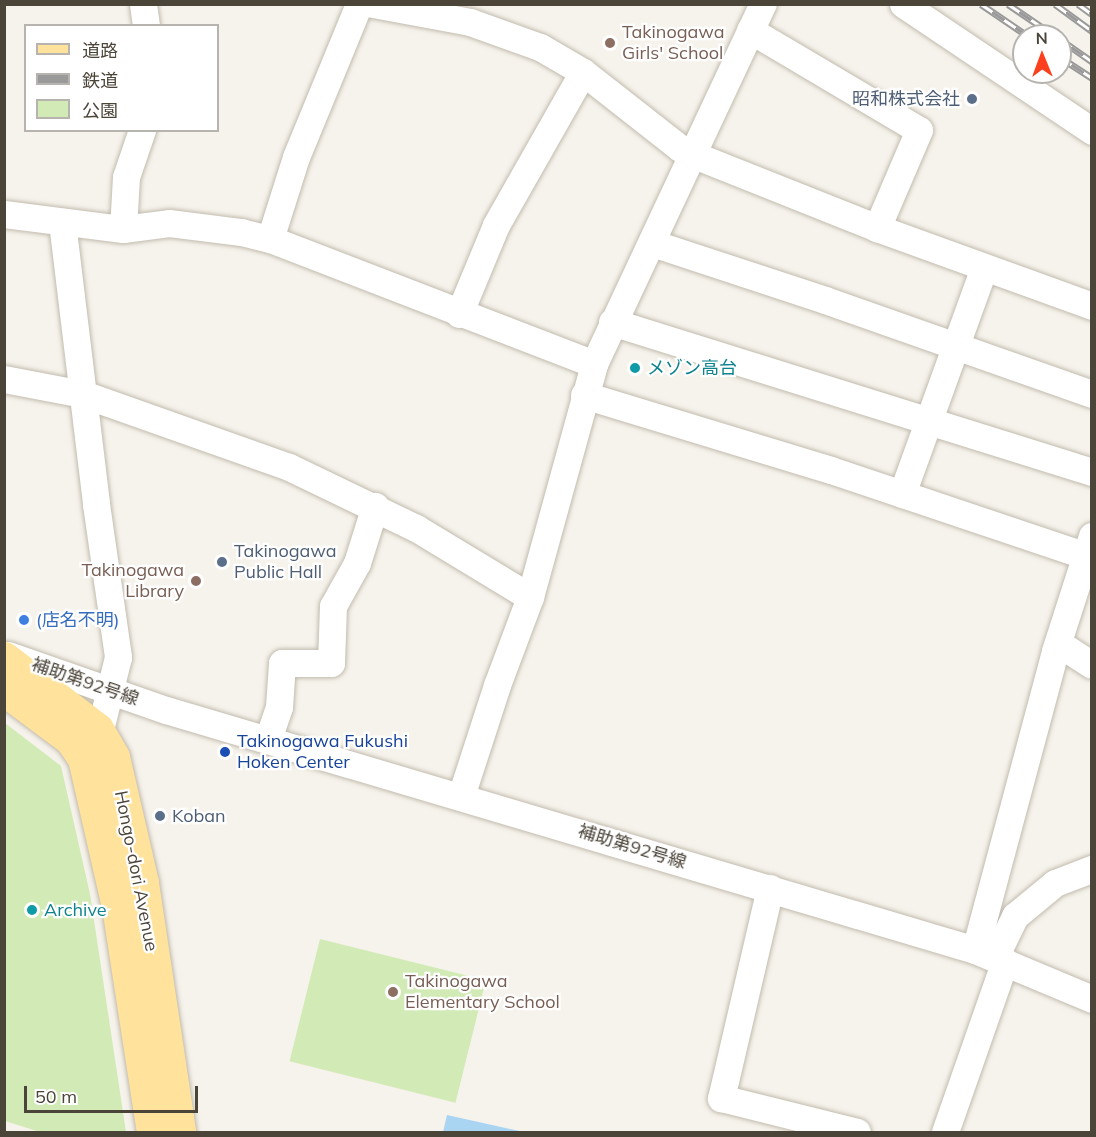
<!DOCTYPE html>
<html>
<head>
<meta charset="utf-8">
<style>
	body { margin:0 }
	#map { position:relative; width:1096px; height:1137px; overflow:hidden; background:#f6f3ec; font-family:Mulish,"Noto Sans JP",sans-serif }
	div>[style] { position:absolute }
	.green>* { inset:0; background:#d2eab5; transform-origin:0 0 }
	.water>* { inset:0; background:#a9d4f2 }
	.roads { filter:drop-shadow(0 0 2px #c2bbae) drop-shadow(0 0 2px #c2bbae) }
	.minor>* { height:27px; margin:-13.5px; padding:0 13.5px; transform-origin:13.5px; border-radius:13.5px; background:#fff }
	.major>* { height:33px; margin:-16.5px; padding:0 16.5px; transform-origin:16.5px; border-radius:16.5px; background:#ffe39c }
	.rail>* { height:7px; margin-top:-3.5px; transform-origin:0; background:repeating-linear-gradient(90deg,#fff 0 14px,#9a9a9a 0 28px); box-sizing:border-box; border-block:2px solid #9a9a9a }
	.dots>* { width:16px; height:16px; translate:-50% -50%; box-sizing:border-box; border:3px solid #fff; border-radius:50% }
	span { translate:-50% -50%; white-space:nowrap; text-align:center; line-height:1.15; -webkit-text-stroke:4.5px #fff; paint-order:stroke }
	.education-label { font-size:18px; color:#785e54 }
	.left { translate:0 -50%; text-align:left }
	.right { translate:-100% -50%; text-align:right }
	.service-label { font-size:18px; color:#4e5e75 }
	.culture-label { font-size:18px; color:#0d838f }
	.shop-label { font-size:18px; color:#366cbe }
	.street-label { font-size:18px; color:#4b4439 }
	.transit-label { font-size:18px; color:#164399 }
	.frame { position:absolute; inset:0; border:6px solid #4b4439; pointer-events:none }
	.legend { position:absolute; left:24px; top:24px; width:195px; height:108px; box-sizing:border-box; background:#fff; border:2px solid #b7b4b0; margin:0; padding:8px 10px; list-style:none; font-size:18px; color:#4b4439 }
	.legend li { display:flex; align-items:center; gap:12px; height:30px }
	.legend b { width:30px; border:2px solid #b7b4b0 }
	.north { position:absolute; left:1012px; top:24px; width:60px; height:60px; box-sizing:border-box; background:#fff; border:2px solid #b7b4b0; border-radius:50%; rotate:359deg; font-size:16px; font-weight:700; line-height:24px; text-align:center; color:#4b4439 }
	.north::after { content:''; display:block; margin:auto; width:21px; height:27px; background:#fc3f1d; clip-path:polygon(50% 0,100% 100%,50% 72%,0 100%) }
	.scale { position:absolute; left:24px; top:1086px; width:174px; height:27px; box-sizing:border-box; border:3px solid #4b4439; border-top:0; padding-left:8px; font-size:18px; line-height:21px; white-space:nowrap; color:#4b4439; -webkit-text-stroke:4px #fff; paint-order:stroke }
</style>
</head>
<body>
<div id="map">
	<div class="green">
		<i style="clip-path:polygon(5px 723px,61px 766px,90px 894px,126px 1132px,40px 1132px,5px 1121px)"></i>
		<i style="left:320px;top:939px;width:171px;height:126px;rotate:14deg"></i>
	</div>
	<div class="water">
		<i style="clip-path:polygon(447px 1115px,524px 1132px,443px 1132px)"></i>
	</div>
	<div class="roads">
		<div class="minor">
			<i style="left:143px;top:4px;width:22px;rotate:82deg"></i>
			<i style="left:373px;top:4px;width:99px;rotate:10.5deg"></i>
			<i style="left:470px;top:22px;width:74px;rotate:19.7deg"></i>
			<i style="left:540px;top:47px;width:50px;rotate:30.2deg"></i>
			<i style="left:583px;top:72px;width:123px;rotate:38.1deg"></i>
			<i style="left:680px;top:148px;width:16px;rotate:27deg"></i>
			<i style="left:694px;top:155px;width:197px;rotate:21.7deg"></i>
			<i style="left:877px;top:228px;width:229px;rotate:19.9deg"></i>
			<i style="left:903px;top:4px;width:228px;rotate:33.9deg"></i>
			<i style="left:750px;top:30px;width:196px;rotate:30.6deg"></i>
			<i style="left:919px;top:130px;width:107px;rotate:113.2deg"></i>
			<i style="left:4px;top:214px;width:120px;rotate:7.2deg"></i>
			<i style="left:123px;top:229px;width:46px;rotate:-7.4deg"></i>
			<i style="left:169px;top:223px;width:73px;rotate:7.1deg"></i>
			<i style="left:241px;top:232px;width:30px;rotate:14deg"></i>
			<i style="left:270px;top:239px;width:347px;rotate:21.1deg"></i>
			<i style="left:62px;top:222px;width:284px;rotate:83.1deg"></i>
			<i style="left:96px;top:504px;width:155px;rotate:81.8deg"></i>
			<i style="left:118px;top:657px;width:96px;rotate:103.9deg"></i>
			<i style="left:123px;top:229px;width:52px;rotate:-86.7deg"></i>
			<i style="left:126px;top:177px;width:50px;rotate:-71.2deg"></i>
			<i style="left:270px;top:239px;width:86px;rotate:-72.4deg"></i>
			<i style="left:296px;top:157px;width:165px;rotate:-67.6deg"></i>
			<i style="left:652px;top:243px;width:182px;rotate:18.2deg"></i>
			<i style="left:825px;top:300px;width:283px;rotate:19.4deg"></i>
			<i style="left:459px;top:314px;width:96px;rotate:-67.4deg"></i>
			<i style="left:496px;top:225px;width:176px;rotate:-60.4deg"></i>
			<i style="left:612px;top:322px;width:503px;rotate:17.35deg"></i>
			<i style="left:4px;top:379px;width:80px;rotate:10.8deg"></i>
			<i style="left:83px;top:394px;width:219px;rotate:19.5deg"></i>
			<i style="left:289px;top:467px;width:141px;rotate:25.7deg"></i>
			<i style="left:416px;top:528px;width:133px;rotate:31.2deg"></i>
			<i style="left:584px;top:395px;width:258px;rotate:16.9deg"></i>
			<i style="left:831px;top:470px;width:275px;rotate:18.6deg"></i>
			<i style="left:902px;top:494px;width:240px;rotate:-70.1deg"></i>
			<i style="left:1058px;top:643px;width:40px;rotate:32.9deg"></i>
			<i style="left:8px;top:655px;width:167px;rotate:19.2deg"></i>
			<i style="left:166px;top:710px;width:844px;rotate:16.52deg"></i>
			<i style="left:975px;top:950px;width:127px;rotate:22.7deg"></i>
			<i style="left:268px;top:739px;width:34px;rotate:-71deg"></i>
			<i style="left:279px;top:707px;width:44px;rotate:-86.1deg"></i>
			<i style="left:282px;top:663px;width:49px"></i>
			<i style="left:331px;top:663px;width:57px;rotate:-88deg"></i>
			<i style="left:333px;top:606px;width:49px;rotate:-60.8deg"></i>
			<i style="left:357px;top:563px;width:60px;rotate:-72.5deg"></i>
			<i style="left:461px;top:796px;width:117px;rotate:-72deg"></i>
			<i style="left:497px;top:685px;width:94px;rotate:-69.4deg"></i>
			<i style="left:530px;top:597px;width:242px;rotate:-74.6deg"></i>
			<i style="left:594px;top:364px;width:398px;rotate:-64.9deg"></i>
			<i style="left:770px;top:888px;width:216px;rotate:103.1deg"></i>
			<i style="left:721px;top:1098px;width:140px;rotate:14deg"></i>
			<i style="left:975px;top:950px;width:310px;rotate:-75deg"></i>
			<i style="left:1055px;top:651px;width:121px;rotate:-72.2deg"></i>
			<i style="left:995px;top:957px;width:46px;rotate:-64deg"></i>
			<i style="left:1015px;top:916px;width:52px;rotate:-39.5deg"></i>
			<i style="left:1055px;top:883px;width:40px;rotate:-21deg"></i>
			<i style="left:945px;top:1132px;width:181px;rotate:-70.7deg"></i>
		</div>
		<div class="major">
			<i style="left:4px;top:658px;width:117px;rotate:37.4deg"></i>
			<i style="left:97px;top:729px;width:32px;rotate:60deg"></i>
			<i style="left:113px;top:757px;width:129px;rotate:77deg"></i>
			<i style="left:142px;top:883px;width:252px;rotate:81.5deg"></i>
			<i style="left:4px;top:689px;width:84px;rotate:36.7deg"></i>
			<i style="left:71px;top:739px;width:23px;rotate:56deg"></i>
			<i style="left:84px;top:758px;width:152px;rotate:77.1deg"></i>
			<i style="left:118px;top:906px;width:229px;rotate:81.2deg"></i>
		</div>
	</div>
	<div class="rail">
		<i style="left:981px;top:4px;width:57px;rotate:34.2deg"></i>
		<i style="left:1008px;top:4px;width:57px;rotate:34.2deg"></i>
		<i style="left:1055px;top:4px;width:46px;rotate:36.1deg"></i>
		<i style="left:1078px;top:4px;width:17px;rotate:36deg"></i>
		<i style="left:1060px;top:39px;width:39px;rotate:35deg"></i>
		<i style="left:1060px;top:57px;width:38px;rotate:33deg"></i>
	</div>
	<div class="dots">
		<i style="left:610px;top:43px;background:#8d6e63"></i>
		<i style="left:972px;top:99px;background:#5c6f8a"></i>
		<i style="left:635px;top:368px;background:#0f9aa8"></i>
		<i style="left:222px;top:562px;background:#5c6f8a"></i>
		<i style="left:196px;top:581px;background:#8d6e63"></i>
		<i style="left:24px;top:620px;background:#3f7fe0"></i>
		<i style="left:225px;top:752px;background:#1a4fb4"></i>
		<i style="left:160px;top:816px;background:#5c6f8a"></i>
		<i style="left:32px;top:910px;background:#0f9aa8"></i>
		<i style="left:393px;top:992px;background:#8d6e63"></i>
	</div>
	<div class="education-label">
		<span class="left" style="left:622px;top:43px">Takinogawa<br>Girls' School</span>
		<span class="right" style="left:184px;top:581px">Takinogawa<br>Library</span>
		<span class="left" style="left:405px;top:992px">Takinogawa<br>Elementary School</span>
	</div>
	<div class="service-label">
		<span class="right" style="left:960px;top:99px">昭和株式会社</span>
		<span class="left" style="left:234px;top:562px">Takinogawa<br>Public Hall</span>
		<span class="left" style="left:172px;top:816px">Koban</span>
	</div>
	<div class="culture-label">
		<span class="left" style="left:647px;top:368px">メゾン高台</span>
		<span class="left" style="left:44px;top:910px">Archive</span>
	</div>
	<div class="shop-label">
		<span class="left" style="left:36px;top:620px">(店名不明)</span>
	</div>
	<div class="street-label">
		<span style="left:85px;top:682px;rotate:19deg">補助第92号線</span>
		<span style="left:632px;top:847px;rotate:17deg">補助第92号線</span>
		<span style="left:136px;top:871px;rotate:79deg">Hongo-dori Avenue</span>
	</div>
	<div class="transit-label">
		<span class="left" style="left:237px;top:752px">Takinogawa Fukushi<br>Hoken Center</span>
	</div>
	<div class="frame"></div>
	<ul class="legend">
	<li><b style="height:8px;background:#ffe39c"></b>道路</li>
	<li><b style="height:8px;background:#9a9a9a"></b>鉄道</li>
	<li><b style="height:16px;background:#d2eab5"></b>公園</li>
	</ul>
	<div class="north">N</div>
	<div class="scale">50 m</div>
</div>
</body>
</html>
